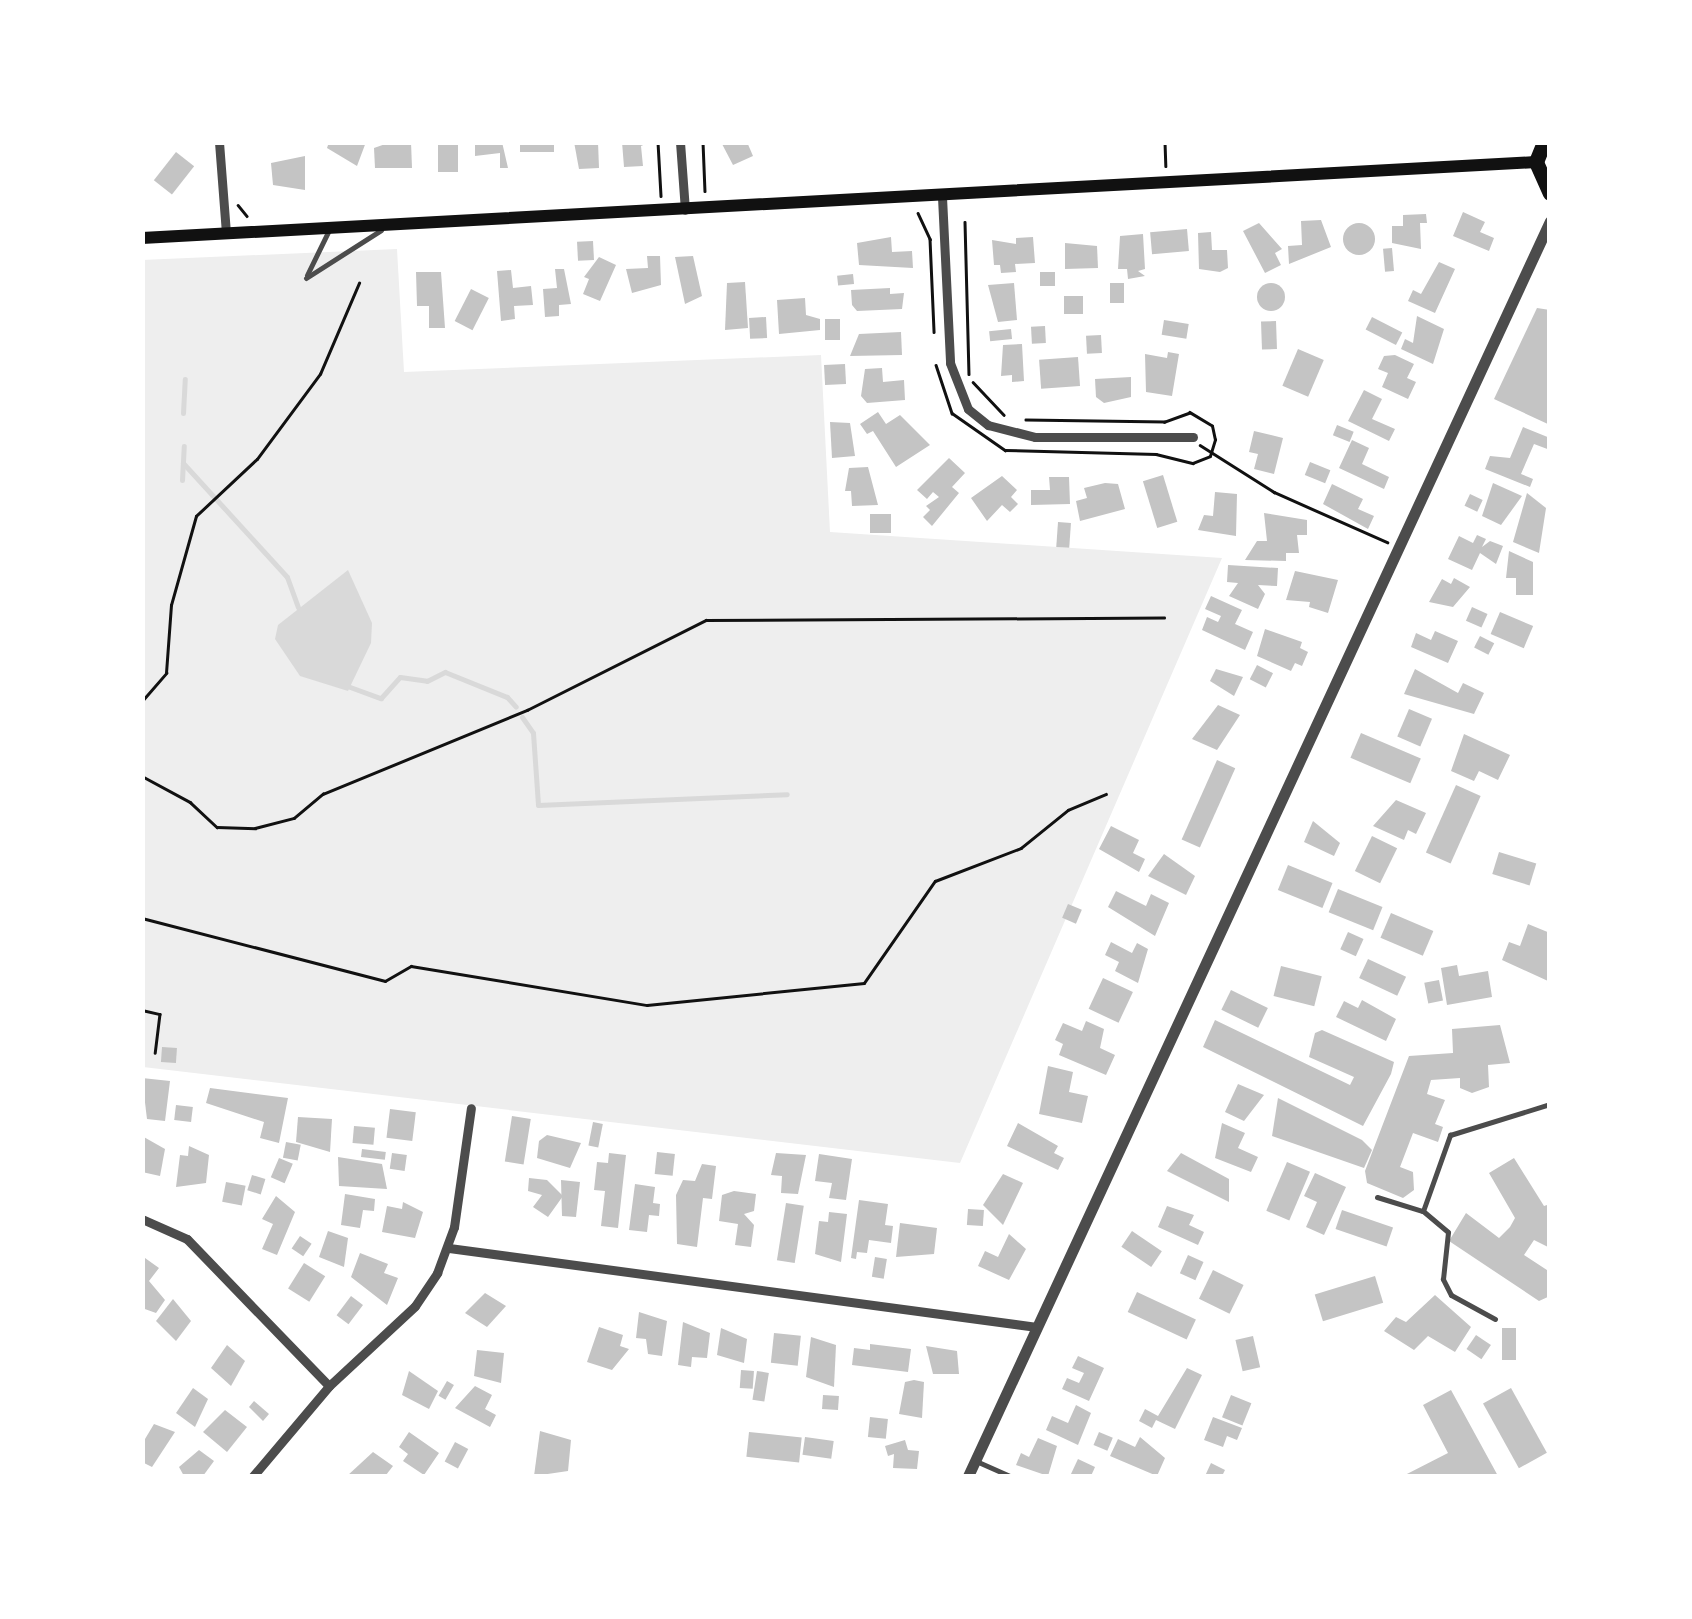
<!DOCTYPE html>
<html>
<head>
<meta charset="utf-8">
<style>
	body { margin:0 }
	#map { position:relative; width:1692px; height:1619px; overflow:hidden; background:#fff; font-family:"Space Grotesk",sans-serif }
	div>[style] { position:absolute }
	.green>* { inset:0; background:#eee }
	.water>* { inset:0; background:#d9d9d9 }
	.stream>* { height:5px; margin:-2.5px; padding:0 2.5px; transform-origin:2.5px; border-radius:2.5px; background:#d9d9d9 }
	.building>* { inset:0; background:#c4c4c4; transform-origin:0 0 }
	.round { border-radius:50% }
	.path>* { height:2.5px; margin:-1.25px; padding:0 1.25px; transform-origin:1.25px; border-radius:1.25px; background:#111 }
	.service>* { height:5px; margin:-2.5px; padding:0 2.5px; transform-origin:2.5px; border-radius:2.5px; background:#4c4c4c }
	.minor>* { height:9px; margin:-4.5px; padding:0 4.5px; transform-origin:4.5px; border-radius:4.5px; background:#4c4c4c }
	.tertiary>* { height:11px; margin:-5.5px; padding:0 5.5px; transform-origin:5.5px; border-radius:5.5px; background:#4c4c4c }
	.secondary>* { height:12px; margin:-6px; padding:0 6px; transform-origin:6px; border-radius:6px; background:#111 }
	.trunk>* { height:15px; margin:-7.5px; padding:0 7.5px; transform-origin:7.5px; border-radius:7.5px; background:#111 }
	span { translate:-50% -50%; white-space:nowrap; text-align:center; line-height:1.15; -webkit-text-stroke:10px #fff; paint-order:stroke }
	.frame { position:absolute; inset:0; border:145px solid #fff; pointer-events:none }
</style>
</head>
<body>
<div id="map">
	<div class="green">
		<i style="clip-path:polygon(397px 249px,404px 372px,821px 355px,830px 532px,1222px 558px,960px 1163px,143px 1067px,142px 260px)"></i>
	</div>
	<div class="water">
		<i style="clip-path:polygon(348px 570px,372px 623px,371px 643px,348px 691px,300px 676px,275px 639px,278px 625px)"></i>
	</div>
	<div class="stream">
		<i style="left:183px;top:413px;width:34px;rotate:-87deg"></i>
		<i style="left:183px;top:463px;width:154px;rotate:47.6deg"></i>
		<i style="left:287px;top:577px;width:32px;rotate:70deg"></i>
		<i style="left:182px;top:480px;width:34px;rotate:-87deg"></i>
		<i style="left:350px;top:687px;width:33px;rotate:20deg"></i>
		<i style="left:381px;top:698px;width:28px;rotate:-48deg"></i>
		<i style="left:400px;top:677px;width:27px;rotate:8deg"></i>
		<i style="left:427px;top:681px;width:20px;rotate:-27deg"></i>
		<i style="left:445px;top:672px;width:67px;rotate:22deg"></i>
		<i style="left:507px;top:697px;width:13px;rotate:48deg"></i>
		<i style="left:522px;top:717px;width:19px;rotate:55deg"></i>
		<i style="left:533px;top:733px;width:72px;rotate:86deg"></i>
		<i style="left:538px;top:805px;width:249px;rotate:-2.5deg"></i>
	</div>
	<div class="building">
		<i style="clip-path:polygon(329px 142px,366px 142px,357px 166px,327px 148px)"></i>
		<i style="clip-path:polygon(391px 142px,411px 142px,412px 168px,375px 168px,374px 148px)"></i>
		<i style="left:438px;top:142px;width:20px;height:30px"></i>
		<i style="clip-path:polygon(475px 142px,502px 142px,508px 168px,500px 168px,500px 153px,475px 156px)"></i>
		<i style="left:520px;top:142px;width:34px;height:10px"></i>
		<i style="clip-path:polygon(574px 142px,598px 142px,599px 168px,579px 169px)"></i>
		<i style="clip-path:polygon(622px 142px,650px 142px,641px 146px,643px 166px,624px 167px)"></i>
		<i style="clip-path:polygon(721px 142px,747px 142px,753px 156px,733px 165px)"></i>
		<i style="left:176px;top:152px;width:23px;height:36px;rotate:38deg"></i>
		<i style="clip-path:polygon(305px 156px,305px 190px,273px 185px,271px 163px)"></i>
		<i style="clip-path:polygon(1463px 212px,1485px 222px,1480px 232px,1494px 238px,1489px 251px,1453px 236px)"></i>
		<i style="clip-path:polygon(1426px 214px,1427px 223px,1420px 223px,1421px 249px,1392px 243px,1392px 226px,1403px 226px,1403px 215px)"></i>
		<i style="clip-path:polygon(1321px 220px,1331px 247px,1289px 264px,1288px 246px,1302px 245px,1301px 221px)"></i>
		<i class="round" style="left:1343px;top:223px;width:32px;height:32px"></i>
		<i style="clip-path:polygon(1259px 223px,1282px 249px,1275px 253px,1281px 265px,1265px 273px,1243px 231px)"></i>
		<i style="left:1187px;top:229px;width:22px;height:37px;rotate:85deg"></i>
		<i style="clip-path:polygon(1211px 232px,1212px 250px,1227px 250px,1228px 268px,1220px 272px,1199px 269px,1198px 233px)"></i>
		<i style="clip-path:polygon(1143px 234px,1145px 269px,1138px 271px,1145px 276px,1128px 279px,1127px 269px,1118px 269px,1120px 236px)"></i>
		<i style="clip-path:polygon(891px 237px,892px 252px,912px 251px,913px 268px,859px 265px,857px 243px)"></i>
		<i style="clip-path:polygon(1033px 237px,1035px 263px,1015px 264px,1016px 272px,1001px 273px,1000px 265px,994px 265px,992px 240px,1016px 244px,1016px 238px)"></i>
		<i style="left:593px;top:241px;width:19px;height:16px;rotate:87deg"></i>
		<i style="clip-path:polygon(1065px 243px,1097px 246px,1098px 268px,1065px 269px)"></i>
		<i style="left:1392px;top:248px;width:23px;height:9px;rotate:85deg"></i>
		<i style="clip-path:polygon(647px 256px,660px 256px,661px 285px,632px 293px,626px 269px,648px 268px)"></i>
		<i style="clip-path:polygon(693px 256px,702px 296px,685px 304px,675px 257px)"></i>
		<i style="clip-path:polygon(599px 257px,616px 265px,600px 301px,583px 294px,589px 279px,584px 277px)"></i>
		<i style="clip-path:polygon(1439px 262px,1455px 269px,1435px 313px,1408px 301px,1413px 290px,1421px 294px)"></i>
		<i style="clip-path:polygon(555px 269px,564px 269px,571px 304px,559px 305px,559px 316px,545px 317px,543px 289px,557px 288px)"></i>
		<i style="clip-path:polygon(511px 270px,513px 288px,531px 286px,533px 305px,514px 306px,515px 319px,501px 321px,497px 271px)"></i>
		<i style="clip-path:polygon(416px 272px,441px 272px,445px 328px,429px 328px,429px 306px,417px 306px)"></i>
		<i style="left:1040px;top:272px;width:15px;height:14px"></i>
		<i style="left:853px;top:274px;width:10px;height:16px;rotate:84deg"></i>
		<i style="clip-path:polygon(745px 282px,748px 328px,725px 330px,727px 283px)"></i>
		<i class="round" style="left:1257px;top:283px;width:28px;height:28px"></i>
		<i style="clip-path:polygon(1014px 283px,1017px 320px,998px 322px,988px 285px)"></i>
		<i style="left:1110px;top:283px;width:14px;height:20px"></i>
		<i style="clip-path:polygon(890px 288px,890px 294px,904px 293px,902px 309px,857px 311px,852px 305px,851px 290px)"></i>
		<i style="left:471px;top:289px;width:20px;height:36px;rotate:27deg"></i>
		<i style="left:1064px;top:296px;width:19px;height:18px"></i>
		<i style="clip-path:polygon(805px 298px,806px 315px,820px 319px,820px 330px,779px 334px,777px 300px)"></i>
		<i style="clip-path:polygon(1537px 308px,1550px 310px,1550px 425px,1494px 399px)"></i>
		<i style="clip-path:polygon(1417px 316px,1444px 329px,1433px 364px,1401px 349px,1405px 339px,1413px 343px)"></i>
		<i style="left:766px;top:317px;width:21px;height:17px;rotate:87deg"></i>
		<i style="left:1372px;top:317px;width:34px;height:14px;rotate:27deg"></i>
		<i style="left:825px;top:319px;width:15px;height:21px"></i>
		<i style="left:1164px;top:320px;width:25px;height:15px;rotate:9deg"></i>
		<i style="left:1276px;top:321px;width:28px;height:15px;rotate:88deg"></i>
		<i style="left:1045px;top:326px;width:17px;height:14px;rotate:87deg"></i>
		<i style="left:1011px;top:329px;width:10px;height:22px;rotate:84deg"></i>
		<i style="clip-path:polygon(901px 332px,902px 355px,850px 356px,859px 334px)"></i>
		<i style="left:1101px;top:335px;width:18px;height:15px;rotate:87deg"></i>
		<i style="clip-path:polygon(1022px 344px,1024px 381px,1012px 382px,1012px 375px,1001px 376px,1003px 345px)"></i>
		<i style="left:1298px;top:349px;width:28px;height:40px;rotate:23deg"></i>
		<i style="clip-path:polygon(1168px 352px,1179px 354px,1172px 396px,1146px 392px,1145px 354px,1167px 358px)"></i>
		<i style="clip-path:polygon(1395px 355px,1414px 364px,1407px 378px,1416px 382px,1408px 399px,1382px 387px,1388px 373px,1378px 369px,1384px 356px)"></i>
		<i style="left:1078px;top:357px;width:29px;height:39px;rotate:86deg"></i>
		<i style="left:845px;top:364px;width:20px;height:21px;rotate:87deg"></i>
		<i style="clip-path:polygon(882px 368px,883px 382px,904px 380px,905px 400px,867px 403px,861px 396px,865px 369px)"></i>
		<i style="clip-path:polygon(1131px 377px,1131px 397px,1104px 403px,1096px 397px,1095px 379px)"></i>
		<i style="clip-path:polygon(1364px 390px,1382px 399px,1372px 419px,1395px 429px,1389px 441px,1348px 421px)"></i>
		<i style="clip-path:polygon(878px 412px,886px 424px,900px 415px,930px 445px,896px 467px,873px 431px,867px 434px,860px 424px)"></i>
		<i style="clip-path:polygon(830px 422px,850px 423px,855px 456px,832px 458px)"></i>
		<i style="left:1337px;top:425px;width:18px;height:11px;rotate:22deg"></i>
		<i style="clip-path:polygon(1523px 427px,1550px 438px,1550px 450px,1534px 444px,1521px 474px,1533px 479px,1530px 487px,1485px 469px,1490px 456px,1510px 458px)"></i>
		<i style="clip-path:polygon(1254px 431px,1283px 438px,1274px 474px,1254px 469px,1258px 454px,1249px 452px)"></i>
		<i style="clip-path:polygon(1352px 440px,1369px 448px,1362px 464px,1389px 477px,1384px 489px,1339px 468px)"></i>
		<i style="clip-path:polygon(949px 458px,965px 473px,952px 487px,959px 493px,932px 526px,923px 517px,930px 510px,926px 506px,939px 497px,933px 492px,927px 499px,917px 490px)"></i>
		<i style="left:1310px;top:462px;width:22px;height:14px;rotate:22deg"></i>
		<i style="clip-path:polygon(868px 467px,878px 505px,852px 506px,851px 491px,845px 491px,849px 468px)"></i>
		<i style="left:1163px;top:475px;width:49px;height:21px;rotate:73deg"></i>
		<i style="clip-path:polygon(1002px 476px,1017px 490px,1011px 497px,1018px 504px,1010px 512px,1002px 505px,987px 521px,971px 498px)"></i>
		<i style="clip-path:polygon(1049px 477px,1069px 477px,1070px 504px,1031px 505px,1031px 490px,1050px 490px)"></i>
		<i style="clip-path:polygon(1105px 483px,1118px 484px,1125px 509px,1080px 521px,1076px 501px,1087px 498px,1084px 488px)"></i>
		<i style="clip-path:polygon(1493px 483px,1522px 496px,1501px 525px,1482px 516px)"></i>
		<i style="clip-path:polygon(1332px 484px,1363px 499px,1358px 509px,1374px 516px,1368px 529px,1323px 504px)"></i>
		<i style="clip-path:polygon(1215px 492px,1237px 494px,1236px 536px,1198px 530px,1204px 515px,1213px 516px)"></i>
		<i style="clip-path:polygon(1527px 493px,1546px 508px,1539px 553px,1513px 542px)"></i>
		<i style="left:1470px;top:494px;width:14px;height:13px;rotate:25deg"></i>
		<i style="clip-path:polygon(1264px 513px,1307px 520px,1307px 535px,1297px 535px,1299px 553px,1286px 553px,1286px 561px,1245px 560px,1257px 541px,1267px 541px)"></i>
		<i style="left:891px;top:514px;width:19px;height:21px;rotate:90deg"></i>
		<i style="left:1058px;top:522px;width:13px;height:25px;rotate:4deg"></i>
		<i style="clip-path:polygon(1477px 535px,1486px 539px,1482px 547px,1490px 541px,1503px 546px,1496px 564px,1480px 553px,1472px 570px,1448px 559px,1459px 536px,1473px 543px)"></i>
		<i style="clip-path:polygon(1509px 551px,1533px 562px,1533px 595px,1516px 595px,1516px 578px,1506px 578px)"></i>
		<i style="clip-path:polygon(1228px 565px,1278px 568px,1277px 586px,1258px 585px,1265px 594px,1258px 609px,1229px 596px,1238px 583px,1227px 582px)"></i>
		<i style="clip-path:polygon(1295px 571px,1338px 580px,1328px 613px,1309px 607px,1310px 602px,1286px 600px)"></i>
		<i style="clip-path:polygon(1454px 578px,1470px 587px,1453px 607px,1429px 602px,1442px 579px,1451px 584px)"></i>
		<i style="clip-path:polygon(1211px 596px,1242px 610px,1235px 624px,1253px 632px,1245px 650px,1202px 630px,1207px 617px,1218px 622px,1221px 616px,1205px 609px)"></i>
		<i style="left:1472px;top:607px;width:17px;height:15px;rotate:24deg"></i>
		<i style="left:1500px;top:612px;width:36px;height:24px;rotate:23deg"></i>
		<i style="clip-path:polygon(1265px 629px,1302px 642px,1300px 648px,1308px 652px,1302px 666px,1295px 663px,1291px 671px,1257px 656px)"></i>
		<i style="clip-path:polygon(1435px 631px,1458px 641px,1448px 663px,1411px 647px,1416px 633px,1431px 640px)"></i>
		<i style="left:1480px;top:636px;width:16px;height:13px;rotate:27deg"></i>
		<i style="left:1257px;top:665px;width:18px;height:16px;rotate:27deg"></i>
		<i style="clip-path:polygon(1216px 669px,1243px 677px,1234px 696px,1210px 681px)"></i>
		<i style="clip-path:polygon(1415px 669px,1458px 693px,1463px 683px,1484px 693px,1474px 714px,1404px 694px)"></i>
		<i style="clip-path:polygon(1218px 705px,1240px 715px,1217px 750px,1192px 739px)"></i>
		<i style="left:1409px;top:709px;width:25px;height:30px;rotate:23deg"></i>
		<i style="left:1361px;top:733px;width:65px;height:27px;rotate:23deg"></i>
		<i style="clip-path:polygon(1464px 734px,1510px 755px,1498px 780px,1479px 771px,1474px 781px,1451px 771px)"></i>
		<i style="left:1217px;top:760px;width:20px;height:87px;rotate:24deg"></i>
		<i style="left:1456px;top:785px;width:27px;height:74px;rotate:24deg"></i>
		<i style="clip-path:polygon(1396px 800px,1426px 813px,1416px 834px,1408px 830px,1404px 840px,1373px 826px)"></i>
		<i style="clip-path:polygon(1313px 821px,1340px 843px,1334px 856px,1304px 842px)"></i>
		<i style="clip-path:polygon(1111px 826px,1139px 840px,1133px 853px,1145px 859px,1139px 872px,1099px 849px)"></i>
		<i style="left:1372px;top:836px;width:28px;height:39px;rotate:26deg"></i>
		<i style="left:1499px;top:852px;width:39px;height:23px;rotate:17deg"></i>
		<i style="clip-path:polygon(1164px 854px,1195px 876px,1186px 895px,1148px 876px)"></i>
		<i style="left:1288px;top:865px;width:48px;height:27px;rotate:22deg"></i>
		<i style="left:1338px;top:889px;width:48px;height:25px;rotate:22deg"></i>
		<i style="clip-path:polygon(1116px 891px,1146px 906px,1151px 894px,1169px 903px,1155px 936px,1108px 907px)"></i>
		<i style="left:1068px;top:904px;width:15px;height:15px;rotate:23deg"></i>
		<i style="left:1391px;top:913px;width:46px;height:27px;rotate:23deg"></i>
		<i style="clip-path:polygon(1528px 924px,1550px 933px,1548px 981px,1502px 960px,1509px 942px,1520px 946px)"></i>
		<i style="left:1348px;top:932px;width:17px;height:19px;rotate:24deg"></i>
		<i style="clip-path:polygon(1111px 942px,1132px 953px,1137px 943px,1148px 949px,1138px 983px,1115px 971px,1119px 962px,1105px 955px)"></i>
		<i style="left:1368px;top:959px;width:42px;height:21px;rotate:25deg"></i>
		<i style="clip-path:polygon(1457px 965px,1459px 976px,1488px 971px,1492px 997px,1447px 1005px,1441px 968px)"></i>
		<i style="left:1281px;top:966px;width:42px;height:31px;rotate:14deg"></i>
		<i style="left:1103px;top:978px;width:33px;height:34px;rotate:25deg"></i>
		<i style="left:1439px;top:980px;width:21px;height:15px;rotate:79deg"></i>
		<i style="left:1231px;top:990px;width:41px;height:22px;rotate:26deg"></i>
		<i style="clip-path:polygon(1362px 1000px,1396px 1019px,1386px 1041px,1336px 1017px,1344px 1001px,1358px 1008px)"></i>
		<i style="clip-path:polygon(1215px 1020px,1350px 1085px,1354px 1077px,1309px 1057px,1315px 1033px,1322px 1030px,1394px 1062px,1391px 1074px,1363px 1126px,1203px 1047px)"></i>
		<i style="clip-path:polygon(1086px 1021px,1104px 1029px,1100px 1048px,1115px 1055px,1106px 1075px,1059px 1055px,1063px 1044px,1055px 1040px,1063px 1023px,1082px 1031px)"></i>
		<i style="clip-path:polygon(1500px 1025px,1510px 1063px,1488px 1065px,1489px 1087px,1472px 1093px,1460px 1088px,1460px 1078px,1431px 1080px,1427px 1094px,1445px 1100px,1435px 1124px,1443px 1127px,1438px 1142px,1413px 1133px,1400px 1167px,1413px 1172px,1414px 1190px,1403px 1198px,1367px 1183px,1365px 1171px,1409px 1056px,1453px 1053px,1452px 1029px)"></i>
		<i style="left:162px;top:1047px;width:15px;height:15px;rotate:4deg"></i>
		<i style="clip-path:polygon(1048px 1066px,1073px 1072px,1069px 1092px,1088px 1096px,1082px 1123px,1039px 1114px)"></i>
		<i style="clip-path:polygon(142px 1078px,170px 1081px,165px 1121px,147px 1119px)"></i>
		<i style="clip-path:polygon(1238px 1084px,1264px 1095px,1244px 1121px,1225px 1112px)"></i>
		<i style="clip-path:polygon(210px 1088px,288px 1098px,279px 1143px,260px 1138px,264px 1122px,206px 1103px)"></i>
		<i style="clip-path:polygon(1278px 1098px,1362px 1140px,1372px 1150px,1364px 1168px,1272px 1136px)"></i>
		<i style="left:176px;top:1105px;width:17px;height:15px;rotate:7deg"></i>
		<i style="left:390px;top:1109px;width:26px;height:29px;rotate:7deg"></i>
		<i style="left:512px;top:1116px;width:19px;height:46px;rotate:9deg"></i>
		<i style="clip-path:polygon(298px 1117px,332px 1119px,330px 1152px,296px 1142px)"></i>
		<i style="left:593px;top:1122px;width:10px;height:24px;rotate:11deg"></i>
		<i style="clip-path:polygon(1018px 1123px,1058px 1146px,1054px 1153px,1064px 1158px,1058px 1170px,1007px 1146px)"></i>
		<i style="clip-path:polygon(1222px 1123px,1245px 1133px,1238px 1148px,1258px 1157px,1251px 1172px,1215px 1158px)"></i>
		<i style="left:354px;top:1126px;width:21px;height:17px;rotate:5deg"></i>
		<i style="clip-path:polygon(547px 1135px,581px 1143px,570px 1168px,537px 1158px,539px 1141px)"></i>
		<i style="clip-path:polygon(142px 1136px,165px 1149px,160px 1176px,142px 1172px)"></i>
		<i style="left:286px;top:1142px;width:15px;height:16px;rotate:11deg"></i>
		<i style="clip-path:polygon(189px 1146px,209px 1155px,206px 1183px,176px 1187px,180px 1155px,188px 1156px)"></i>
		<i style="left:362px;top:1149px;width:24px;height:8px;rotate:7deg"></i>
		<i style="left:657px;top:1152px;width:18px;height:22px;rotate:6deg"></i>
		<i style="left:392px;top:1153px;width:15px;height:16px;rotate:8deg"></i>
		<i style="clip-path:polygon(609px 1153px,626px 1155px,618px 1228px,601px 1226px,605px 1191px,594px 1190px,597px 1162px,608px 1163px)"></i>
		<i style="clip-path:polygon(776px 1153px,806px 1155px,798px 1194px,781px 1193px,782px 1176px,771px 1175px)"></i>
		<i style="clip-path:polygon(1181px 1153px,1229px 1179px,1229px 1202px,1167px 1171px)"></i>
		<i style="clip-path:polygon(819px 1154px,852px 1159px,846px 1200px,829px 1198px,832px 1183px,815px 1181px)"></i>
		<i style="clip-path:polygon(338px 1157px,382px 1164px,387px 1189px,339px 1186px)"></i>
		<i style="left:279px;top:1158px;width:15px;height:21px;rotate:23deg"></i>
		<i style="clip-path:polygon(1514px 1158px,1544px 1206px,1550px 1204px,1550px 1248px,1534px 1240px,1524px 1255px,1550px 1272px,1550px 1296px,1539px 1301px,1449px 1241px,1466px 1213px,1499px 1238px,1510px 1227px,1515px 1218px,1489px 1173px)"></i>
		<i style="left:1287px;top:1162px;width:25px;height:53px;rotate:23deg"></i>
		<i style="clip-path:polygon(702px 1164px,716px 1166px,712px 1199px,703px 1198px,697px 1247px,677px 1244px,676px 1195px,683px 1180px,695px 1181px)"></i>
		<i style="clip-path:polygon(1315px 1173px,1346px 1187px,1324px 1235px,1306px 1227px,1317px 1202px,1304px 1196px)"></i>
		<i style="clip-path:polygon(1003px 1174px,1023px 1183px,1003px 1225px,983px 1205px)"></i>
		<i style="left:252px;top:1175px;width:14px;height:16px;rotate:17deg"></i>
		<i style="clip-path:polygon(529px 1178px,547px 1180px,563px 1196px,548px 1217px,533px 1207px,542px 1195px,528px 1191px)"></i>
		<i style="clip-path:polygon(561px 1180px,580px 1182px,576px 1217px,562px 1216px)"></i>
		<i style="left:226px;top:1182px;width:20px;height:20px;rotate:11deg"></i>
		<i style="clip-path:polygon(635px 1184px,655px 1187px,653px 1203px,660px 1204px,659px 1216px,649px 1215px,647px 1232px,629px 1230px)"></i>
		<i style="clip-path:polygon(734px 1191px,756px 1194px,754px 1211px,744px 1214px,754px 1225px,751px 1247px,735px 1245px,738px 1224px,719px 1221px,722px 1195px)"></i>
		<i style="clip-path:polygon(345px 1194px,375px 1199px,374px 1211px,363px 1210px,360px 1228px,341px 1225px)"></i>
		<i style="clip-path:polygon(276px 1196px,295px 1212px,277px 1255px,262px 1249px,273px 1224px,262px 1219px)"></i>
		<i style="clip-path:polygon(859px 1200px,888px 1204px,885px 1225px,893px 1226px,891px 1243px,869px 1240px,867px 1253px,857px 1252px,856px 1259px,851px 1258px)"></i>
		<i style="clip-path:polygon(403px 1202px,423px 1212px,415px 1238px,382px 1232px,387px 1206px,402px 1209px)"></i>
		<i style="left:786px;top:1203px;width:18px;height:58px;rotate:9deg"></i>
		<i style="clip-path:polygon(1167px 1206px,1194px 1215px,1189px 1225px,1204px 1232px,1198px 1245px,1158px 1227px)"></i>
		<i style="left:968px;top:1209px;width:16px;height:16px;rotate:4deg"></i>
		<i style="left:1342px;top:1210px;width:54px;height:20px;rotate:19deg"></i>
		<i style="clip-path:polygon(829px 1212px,847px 1214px,841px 1262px,815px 1254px,819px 1221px,828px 1222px)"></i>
		<i style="clip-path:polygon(900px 1223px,937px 1228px,934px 1254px,896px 1257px)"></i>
		<i style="clip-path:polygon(328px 1231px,348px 1238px,344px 1267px,319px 1257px)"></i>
		<i style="left:1132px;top:1231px;width:36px;height:19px;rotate:34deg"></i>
		<i style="clip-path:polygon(1009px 1234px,1026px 1249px,1009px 1280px,978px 1266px,985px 1251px,998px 1257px)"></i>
		<i style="left:300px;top:1236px;width:14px;height:15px;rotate:34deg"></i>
		<i style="clip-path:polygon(360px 1253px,388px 1264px,384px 1273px,398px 1278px,387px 1305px,351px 1277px)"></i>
		<i style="left:1188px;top:1255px;width:17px;height:20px;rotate:24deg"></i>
		<i style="left:875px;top:1257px;width:12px;height:20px;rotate:9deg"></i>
		<i style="clip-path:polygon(145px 1258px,159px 1268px,149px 1281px,165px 1300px,156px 1313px,142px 1308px)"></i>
		<i style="left:304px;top:1263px;width:25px;height:30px;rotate:32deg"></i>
		<i style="left:1213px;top:1270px;width:34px;height:32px;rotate:26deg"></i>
		<i style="left:1375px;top:1276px;width:28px;height:63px;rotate:73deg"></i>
		<i style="left:1137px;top:1292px;width:65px;height:22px;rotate:25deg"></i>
		<i style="clip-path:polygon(485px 1293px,506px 1306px,487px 1327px,465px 1313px)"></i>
		<i style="clip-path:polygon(1435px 1295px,1471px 1327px,1455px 1352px,1428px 1336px,1414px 1350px,1384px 1331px,1396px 1317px,1406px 1322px)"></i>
		<i style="left:351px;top:1296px;width:15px;height:24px;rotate:37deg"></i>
		<i style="clip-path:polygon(173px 1299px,191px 1321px,176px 1341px,156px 1321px)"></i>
		<i style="clip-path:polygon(639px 1312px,667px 1321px,662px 1356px,648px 1354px,646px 1339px,636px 1338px)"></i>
		<i style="clip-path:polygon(683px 1322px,710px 1333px,707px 1358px,692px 1357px,691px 1367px,678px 1365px)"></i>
		<i style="clip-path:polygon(599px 1327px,623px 1335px,620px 1346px,629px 1349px,612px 1370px,587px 1362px)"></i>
		<i style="clip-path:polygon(721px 1328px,747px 1339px,744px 1363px,717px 1355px)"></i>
		<i style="left:1502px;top:1328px;width:14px;height:32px"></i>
		<i style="left:774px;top:1333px;width:27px;height:30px;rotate:6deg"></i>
		<i style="left:1476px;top:1335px;width:18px;height:17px;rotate:34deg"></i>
		<i style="left:1253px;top:1336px;width:32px;height:18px;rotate:77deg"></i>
		<i style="clip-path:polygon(811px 1337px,836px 1345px,834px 1387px,806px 1377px)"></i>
		<i style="clip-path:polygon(870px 1344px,911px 1349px,908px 1372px,852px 1365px,854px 1348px,870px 1350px)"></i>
		<i style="clip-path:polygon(227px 1345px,245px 1361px,231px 1386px,211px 1368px)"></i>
		<i style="clip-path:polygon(926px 1346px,957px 1351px,959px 1374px,933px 1374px)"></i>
		<i style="clip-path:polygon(477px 1350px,504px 1353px,501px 1383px,474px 1376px)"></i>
		<i style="clip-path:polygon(1078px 1356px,1104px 1368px,1089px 1401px,1062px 1389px,1067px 1378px,1079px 1383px,1084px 1373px,1072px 1368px)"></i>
		<i style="clip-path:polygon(1187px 1368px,1202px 1375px,1175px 1429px,1156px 1420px,1152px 1428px,1139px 1421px,1145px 1409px,1158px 1416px)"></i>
		<i style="left:741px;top:1370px;width:13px;height:18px;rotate:4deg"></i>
		<i style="clip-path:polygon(409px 1371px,438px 1391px,429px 1409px,402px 1395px)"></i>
		<i style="left:757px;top:1371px;width:12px;height:29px;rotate:9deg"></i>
		<i style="clip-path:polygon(914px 1380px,924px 1382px,922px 1418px,899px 1414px,905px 1382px)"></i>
		<i style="left:447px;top:1381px;width:8px;height:17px;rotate:30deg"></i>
		<i style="clip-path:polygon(475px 1386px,492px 1395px,485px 1409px,496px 1415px,490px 1427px,455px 1408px)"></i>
		<i style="clip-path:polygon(193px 1388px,208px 1399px,195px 1427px,176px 1413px)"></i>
		<i style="left:1511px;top:1388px;width:74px;height:32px;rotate:61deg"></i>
		<i style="clip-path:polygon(1451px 1390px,1498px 1476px,1403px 1476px,1448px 1453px,1423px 1405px)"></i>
		<i style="left:823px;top:1395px;width:16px;height:14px;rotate:4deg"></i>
		<i style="left:1231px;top:1395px;width:22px;height:24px;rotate:22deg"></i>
		<i style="clip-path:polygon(254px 1401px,269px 1414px,263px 1421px,249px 1407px)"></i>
		<i style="clip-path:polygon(1076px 1405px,1091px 1413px,1078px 1445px,1046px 1430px,1052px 1416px,1068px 1423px)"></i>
		<i style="clip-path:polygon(225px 1410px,247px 1427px,227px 1452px,203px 1432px)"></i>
		<i style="left:870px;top:1417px;width:18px;height:20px;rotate:6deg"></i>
		<i style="clip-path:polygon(1213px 1417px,1242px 1428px,1237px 1440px,1227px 1436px,1223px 1447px,1204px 1440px)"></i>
		<i style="clip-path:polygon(154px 1424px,175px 1432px,152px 1467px,142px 1462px,142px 1444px)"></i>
		<i style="clip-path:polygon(540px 1431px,571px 1440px,568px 1471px,534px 1476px)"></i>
		<i style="clip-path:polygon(409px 1432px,439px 1453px,424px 1475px,403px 1461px,408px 1454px,399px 1447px)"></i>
		<i style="left:749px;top:1432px;width:53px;height:25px;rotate:6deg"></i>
		<i style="left:1099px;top:1432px;width:15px;height:14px;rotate:23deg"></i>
		<i style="left:805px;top:1437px;width:29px;height:18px;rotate:8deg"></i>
		<i style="clip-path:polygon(1140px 1437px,1165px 1458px,1157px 1476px,1110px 1456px,1118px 1439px,1135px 1447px)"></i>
		<i style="clip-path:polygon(1038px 1438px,1057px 1446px,1048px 1476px,1016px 1465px,1021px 1453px,1029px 1457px)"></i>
		<i style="clip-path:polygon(905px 1440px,908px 1450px,919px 1451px,917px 1469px,893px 1468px,894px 1454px,888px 1456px,885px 1446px)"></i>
		<i style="left:455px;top:1442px;width:15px;height:22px;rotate:28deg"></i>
		<i style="clip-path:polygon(199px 1450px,214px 1461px,203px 1476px,184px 1476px,179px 1467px)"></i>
		<i style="clip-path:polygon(373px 1452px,393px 1466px,386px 1475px,347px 1476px)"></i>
		<i style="clip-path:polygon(1078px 1459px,1095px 1467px,1091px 1476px,1070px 1476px)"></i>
		<i style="clip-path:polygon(1211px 1463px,1225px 1470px,1222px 1476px,1205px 1476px)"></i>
	</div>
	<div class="path">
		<i style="left:658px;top:142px;width:54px;rotate:86.8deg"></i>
		<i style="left:703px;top:142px;width:49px;rotate:87.7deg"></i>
		<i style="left:1165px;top:142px;width:24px;rotate:88deg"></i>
		<i style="left:238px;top:205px;width:14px;rotate:51deg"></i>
		<i style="left:918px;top:213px;width:29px;rotate:65deg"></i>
		<i style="left:930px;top:239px;width:93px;rotate:87.5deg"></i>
		<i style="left:965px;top:222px;width:152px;rotate:88.5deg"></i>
		<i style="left:936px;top:365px;width:51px;rotate:71.6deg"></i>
		<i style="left:952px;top:413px;width:65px;rotate:34.9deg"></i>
		<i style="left:1005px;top:450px;width:151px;rotate:1.5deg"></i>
		<i style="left:1156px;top:454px;width:38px;rotate:14deg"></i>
		<i style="left:1193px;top:463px;width:18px;rotate:-22deg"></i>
		<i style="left:1210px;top:456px;width:17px;rotate:-73deg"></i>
		<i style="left:1215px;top:440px;width:14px;rotate:-102deg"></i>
		<i style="left:1212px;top:426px;width:26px;rotate:-149deg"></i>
		<i style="left:1190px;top:413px;width:27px;rotate:160deg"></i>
		<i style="left:1165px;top:422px;width:139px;rotate:-179.2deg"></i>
		<i style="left:973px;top:382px;width:45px;rotate:46.8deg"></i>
		<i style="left:1200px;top:445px;width:88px;rotate:32.4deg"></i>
		<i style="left:1274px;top:492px;width:124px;rotate:23.9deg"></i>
		<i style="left:142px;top:701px;width:37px;rotate:-49deg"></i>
		<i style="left:166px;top:673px;width:68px;rotate:-85.8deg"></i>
		<i style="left:171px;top:605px;width:92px;rotate:-74.3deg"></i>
		<i style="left:196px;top:516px;width:83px;rotate:-43.1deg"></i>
		<i style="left:257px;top:459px;width:106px;rotate:-53.5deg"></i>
		<i style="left:320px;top:374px;width:99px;rotate:-66.8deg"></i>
		<i style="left:142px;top:776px;width:55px;rotate:28.4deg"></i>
		<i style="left:190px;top:802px;width:37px;rotate:43deg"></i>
		<i style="left:217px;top:827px;width:38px;rotate:2deg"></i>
		<i style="left:255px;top:828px;width:40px;rotate:-14.4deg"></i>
		<i style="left:294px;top:818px;width:38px;rotate:-40deg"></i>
		<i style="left:323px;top:794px;width:221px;rotate:-22.4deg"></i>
		<i style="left:527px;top:710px;width:200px;rotate:-26.7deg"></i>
		<i style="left:706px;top:620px;width:458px;rotate:-0.3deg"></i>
		<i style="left:142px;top:918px;width:251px;rotate:14.5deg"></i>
		<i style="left:385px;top:981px;width:30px;rotate:-30deg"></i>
		<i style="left:411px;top:966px;width:239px;rotate:9.4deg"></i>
		<i style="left:647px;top:1005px;width:218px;rotate:-5.8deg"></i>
		<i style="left:864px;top:983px;width:124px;rotate:-55.2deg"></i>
		<i style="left:935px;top:881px;width:92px;rotate:-21deg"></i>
		<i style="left:1021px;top:848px;width:60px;rotate:-39deg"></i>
		<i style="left:1068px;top:810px;width:41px;rotate:-22.8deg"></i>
		<i style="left:142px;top:1010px;width:18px;rotate:13deg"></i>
		<i style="left:160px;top:1014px;width:39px;rotate:97deg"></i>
	</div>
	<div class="service">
		<i style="left:307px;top:275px;width:48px;rotate:-64deg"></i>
		<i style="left:306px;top:278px;width:89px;rotate:-32.6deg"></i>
		<i style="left:1550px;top:1035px;width:21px;rotate:90deg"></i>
		<i style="left:1377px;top:1197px;width:47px;rotate:17.3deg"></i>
		<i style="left:1495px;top:1319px;width:50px;rotate:-151.4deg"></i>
		<i style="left:1451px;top:1295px;width:18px;rotate:-117deg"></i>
		<i style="left:1443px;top:1279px;width:47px;rotate:-83.9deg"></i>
		<i style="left:1448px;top:1232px;width:33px;rotate:-140deg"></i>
		<i style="left:1423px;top:1211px;width:81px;rotate:-70.4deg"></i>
		<i style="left:1450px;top:1135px;width:105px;rotate:-17.2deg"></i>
		<i style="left:976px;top:1461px;width:37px;rotate:24deg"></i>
	</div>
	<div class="minor">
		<i style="left:219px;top:142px;width:92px;rotate:85.6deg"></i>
		<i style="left:680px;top:142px;width:68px;rotate:85.8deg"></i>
		<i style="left:942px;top:197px;width:166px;rotate:87.2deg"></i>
		<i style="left:950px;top:363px;width:49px;rotate:68.6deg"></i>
		<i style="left:968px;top:409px;width:26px;rotate:39deg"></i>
		<i style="left:988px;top:425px;width:49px;rotate:14.3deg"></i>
		<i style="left:1035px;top:437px;width:158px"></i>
		<i style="left:142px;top:1219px;width:49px;rotate:24deg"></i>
		<i style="left:187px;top:1239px;width:204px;rotate:46deg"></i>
		<i style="left:449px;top:1248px;width:593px;rotate:7.65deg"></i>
		<i style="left:253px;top:1476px;width:118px;rotate:-49.8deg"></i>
		<i style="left:329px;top:1386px;width:117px;rotate:-42.9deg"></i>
		<i style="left:415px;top:1306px;width:40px;rotate:-56deg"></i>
		<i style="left:437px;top:1273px;width:49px;rotate:-69.7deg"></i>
		<i style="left:454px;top:1227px;width:120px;rotate:-81.9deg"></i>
	</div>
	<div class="tertiary">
		<i style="left:968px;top:1476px;width:1383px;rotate:-65.12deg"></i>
	</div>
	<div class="secondary">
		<i style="left:142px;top:238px;width:1396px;rotate:-3.12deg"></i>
	</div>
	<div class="trunk">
		<i style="left:1544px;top:142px;width:22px;rotate:112deg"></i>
		<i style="left:1536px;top:162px;width:34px;rotate:66deg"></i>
	</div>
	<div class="frame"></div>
</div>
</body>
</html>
